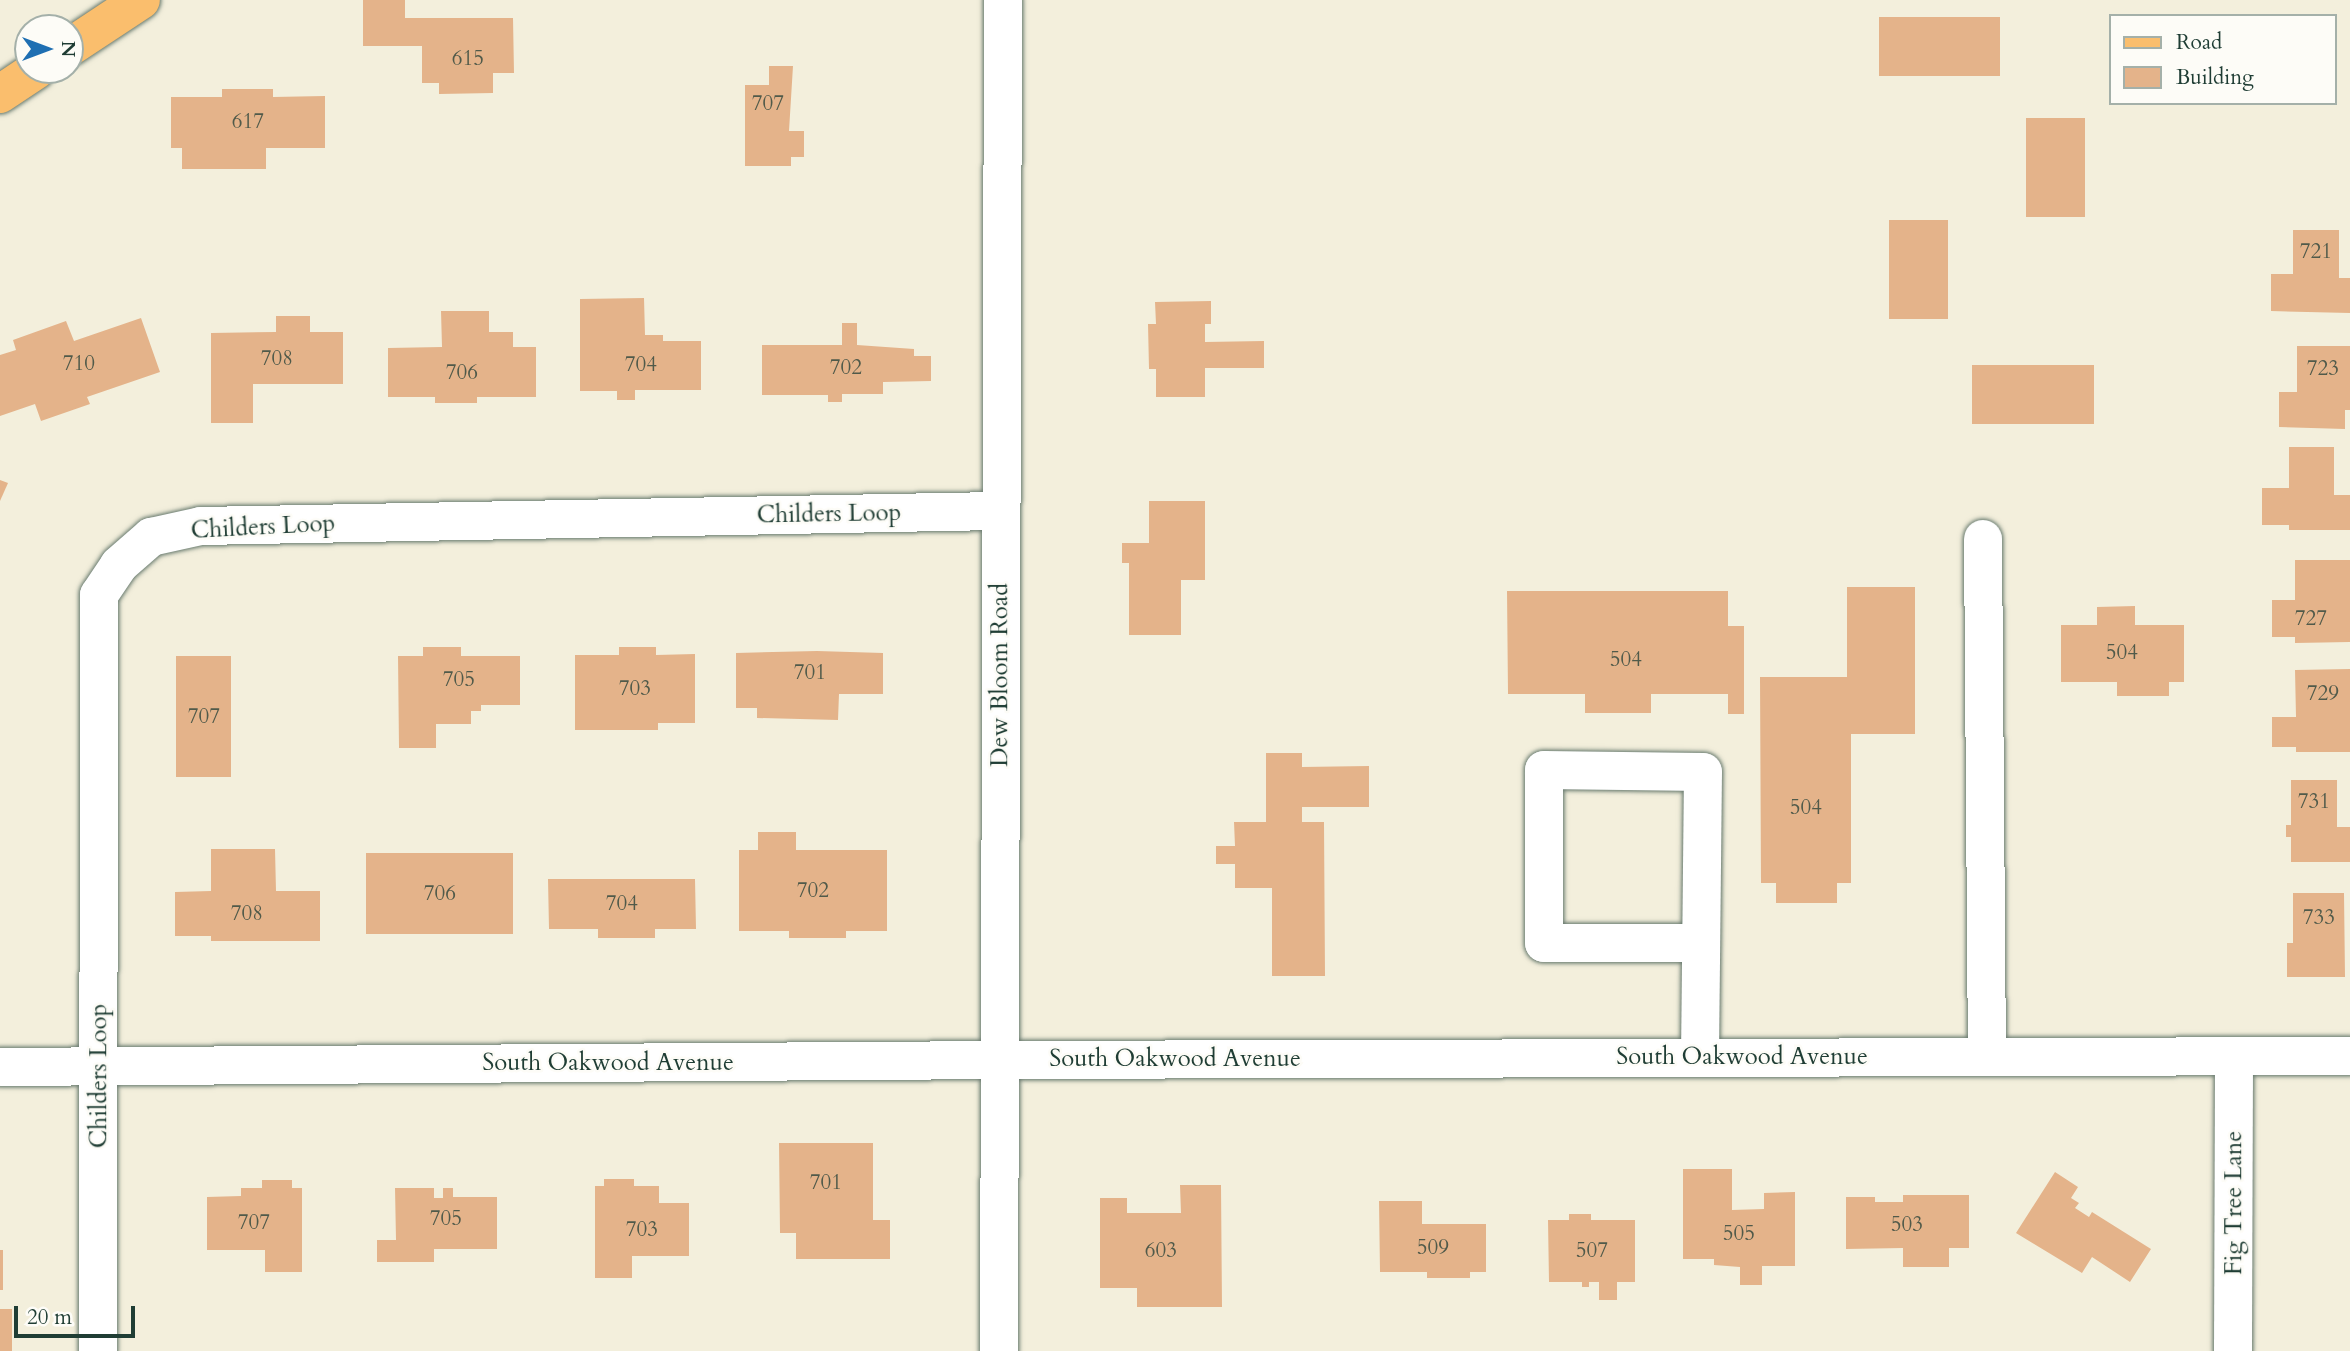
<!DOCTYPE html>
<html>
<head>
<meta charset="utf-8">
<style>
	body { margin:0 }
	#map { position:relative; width:2350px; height:1351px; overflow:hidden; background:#f3efdc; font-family:Cardo,serif }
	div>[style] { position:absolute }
	.building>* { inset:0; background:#e4b38a; transform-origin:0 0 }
	.roads { filter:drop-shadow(0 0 2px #697b6f) drop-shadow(0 0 2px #697b6f) }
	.minor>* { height:38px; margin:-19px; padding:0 19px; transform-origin:19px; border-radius:19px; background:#fff }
	.major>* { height:38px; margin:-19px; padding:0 19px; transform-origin:19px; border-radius:19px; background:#fabe6d }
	span { translate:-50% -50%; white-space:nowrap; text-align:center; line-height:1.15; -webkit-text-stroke:5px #fdfcf7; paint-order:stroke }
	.number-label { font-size:21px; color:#505a4a }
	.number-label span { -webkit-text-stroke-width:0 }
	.street-label { font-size:24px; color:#1f3d34 }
	.legend { position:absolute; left:2109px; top:14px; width:228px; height:91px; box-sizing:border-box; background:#fdfcf7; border:2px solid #a4b0a9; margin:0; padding:9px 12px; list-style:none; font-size:21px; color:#1f3d34 }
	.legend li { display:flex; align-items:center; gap:14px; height:35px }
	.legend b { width:35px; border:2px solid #a4b0a9 }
	.north { position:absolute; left:14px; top:14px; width:70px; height:70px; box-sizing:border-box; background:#fdfcf7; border:2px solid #a4b0a9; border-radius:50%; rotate:90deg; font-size:19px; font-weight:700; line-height:28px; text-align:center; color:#1f3d34 }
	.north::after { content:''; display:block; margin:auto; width:24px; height:32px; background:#1f6fb2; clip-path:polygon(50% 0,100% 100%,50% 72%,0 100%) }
	.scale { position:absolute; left:14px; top:1306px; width:121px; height:32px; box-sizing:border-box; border:4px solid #1f3d34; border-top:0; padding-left:9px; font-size:21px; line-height:24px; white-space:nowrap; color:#1f3d34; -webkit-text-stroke:5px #fdfcf7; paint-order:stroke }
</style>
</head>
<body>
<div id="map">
	<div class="building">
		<i style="clip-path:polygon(363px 0,405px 0,405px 18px,513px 18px,514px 73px,493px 73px,493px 93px,439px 94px,439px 83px,422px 83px,422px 46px,363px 46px)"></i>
		<i style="left:1879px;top:17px;width:121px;height:59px"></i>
		<i style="clip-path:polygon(769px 66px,793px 66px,789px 131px,804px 131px,804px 157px,791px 157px,791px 166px,745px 166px,745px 85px,769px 85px)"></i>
		<i style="clip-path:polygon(222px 89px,273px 89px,273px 97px,325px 96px,325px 148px,266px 148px,266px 169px,182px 169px,182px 148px,171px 148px,171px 97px,222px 97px)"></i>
		<i style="left:2026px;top:118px;width:59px;height:99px"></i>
		<i style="left:1889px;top:220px;width:59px;height:99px"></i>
		<i style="clip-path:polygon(2293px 230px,2339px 230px,2339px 278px,2350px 278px,2350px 313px,2271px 311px,2271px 274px,2293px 274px)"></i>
		<i style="clip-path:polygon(644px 298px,645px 335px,663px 335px,663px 341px,701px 341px,701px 390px,635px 390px,635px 400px,617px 400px,617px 391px,580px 391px,580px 299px)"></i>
		<i style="clip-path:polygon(1211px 301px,1211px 324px,1205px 324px,1205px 342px,1264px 341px,1264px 368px,1205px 368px,1205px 397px,1156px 397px,1156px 369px,1149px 369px,1148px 324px,1156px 324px,1155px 302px)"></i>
		<i style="clip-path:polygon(441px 311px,489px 311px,489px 332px,513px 332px,513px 347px,536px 347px,536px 397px,477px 397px,477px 403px,435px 403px,435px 397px,388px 397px,388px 348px,442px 347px)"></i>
		<i style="clip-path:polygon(276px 316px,310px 316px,310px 332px,343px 332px,343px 384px,253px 384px,253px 423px,211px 423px,211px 333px,276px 332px)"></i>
		<i style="clip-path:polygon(141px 318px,160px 372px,87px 397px,90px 404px,41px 421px,35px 404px,0 416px,0 355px,16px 350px,13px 340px,66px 321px,74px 341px)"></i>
		<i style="clip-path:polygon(842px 323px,857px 323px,857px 345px,914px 349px,914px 356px,931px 356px,931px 381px,883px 382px,883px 394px,842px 394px,842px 402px,828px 402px,828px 395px,762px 395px,762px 345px,842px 345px)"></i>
		<i style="clip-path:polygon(2297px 346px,2350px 346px,2350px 410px,2345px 410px,2345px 429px,2279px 427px,2279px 392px,2297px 392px)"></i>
		<i style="left:1972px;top:365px;width:122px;height:59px"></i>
		<i style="clip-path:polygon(2289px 447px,2334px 447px,2334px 495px,2350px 495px,2350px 530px,2289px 530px,2289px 525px,2262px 525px,2262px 488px,2289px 488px)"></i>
		<i style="clip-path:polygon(0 480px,8px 483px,0 501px)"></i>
		<i style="clip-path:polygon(1149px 501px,1205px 501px,1205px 580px,1181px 580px,1181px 635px,1129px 635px,1129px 563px,1122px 563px,1122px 543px,1149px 543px)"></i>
		<i style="clip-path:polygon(2295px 560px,2350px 560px,2350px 642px,2295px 643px,2295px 637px,2272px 637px,2272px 600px,2295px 600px)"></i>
		<i style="clip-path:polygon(1847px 587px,1915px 587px,1915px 734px,1851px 734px,1851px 883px,1837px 883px,1837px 903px,1776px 903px,1776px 883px,1761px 883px,1760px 677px,1847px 677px)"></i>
		<i style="clip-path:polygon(1507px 591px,1728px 591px,1728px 626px,1744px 626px,1744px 714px,1728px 714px,1728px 694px,1651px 694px,1651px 713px,1585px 713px,1585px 694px,1508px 694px)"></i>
		<i style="clip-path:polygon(2135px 606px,2135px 625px,2184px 625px,2184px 682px,2169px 682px,2169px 696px,2117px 696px,2117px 682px,2061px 682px,2061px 625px,2097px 625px,2097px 607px)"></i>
		<i style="clip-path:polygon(423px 647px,461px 647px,461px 656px,520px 656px,520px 705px,481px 705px,481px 711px,471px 711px,471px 724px,436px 724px,436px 748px,399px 748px,398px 656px,423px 656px)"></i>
		<i style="clip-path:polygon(619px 647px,656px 647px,656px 655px,695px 654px,695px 723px,658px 723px,658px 730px,575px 730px,575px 655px,619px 655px)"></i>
		<i style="clip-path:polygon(817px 651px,883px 653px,883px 694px,839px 694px,838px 720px,757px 718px,757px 708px,736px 708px,736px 653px)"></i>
		<i style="left:176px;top:656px;width:55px;height:121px"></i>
		<i style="clip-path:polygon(2350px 669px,2350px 752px,2296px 752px,2296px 747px,2272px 747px,2272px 717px,2296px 717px,2295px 670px)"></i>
		<i style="clip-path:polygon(1266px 753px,1302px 753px,1302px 767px,1369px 766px,1369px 807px,1302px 807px,1302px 822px,1324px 822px,1325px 976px,1272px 976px,1272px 888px,1235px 888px,1235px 864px,1216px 864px,1216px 846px,1235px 846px,1234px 822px,1266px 822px)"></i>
		<i style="clip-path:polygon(2291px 780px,2337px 780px,2337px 827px,2350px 827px,2350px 862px,2291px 862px,2291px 837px,2286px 837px,2286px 825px,2291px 825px)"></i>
		<i style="clip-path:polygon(758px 832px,796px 832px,796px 850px,887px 850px,887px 931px,846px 931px,846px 938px,789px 938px,789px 931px,739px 931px,739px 850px,758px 850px)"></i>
		<i style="clip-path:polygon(211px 849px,275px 849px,276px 891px,320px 891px,320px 941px,211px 941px,211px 936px,175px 936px,175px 892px,211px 891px)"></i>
		<i style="left:366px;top:853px;width:147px;height:81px"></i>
		<i style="clip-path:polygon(548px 879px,695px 879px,696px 929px,655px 929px,655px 938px,598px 938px,598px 929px,549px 929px)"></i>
		<i style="clip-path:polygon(2293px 893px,2344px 893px,2345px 977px,2287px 977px,2287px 943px,2293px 943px)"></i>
		<i style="clip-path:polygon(779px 1143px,873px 1143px,873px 1220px,890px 1220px,890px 1259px,796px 1259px,796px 1233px,780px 1233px)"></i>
		<i style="clip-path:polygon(1683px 1169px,1732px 1169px,1732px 1210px,1764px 1209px,1764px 1193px,1795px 1192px,1795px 1266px,1762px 1266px,1762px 1285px,1740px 1285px,1740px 1267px,1714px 1265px,1714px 1259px,1683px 1259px)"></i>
		<i style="clip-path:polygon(2055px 1172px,2078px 1187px,2071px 1198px,2079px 1203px,2075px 1208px,2089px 1217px,2092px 1212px,2151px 1249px,2130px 1282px,2092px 1257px,2082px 1273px,2016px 1233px)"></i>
		<i style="clip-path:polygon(604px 1179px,634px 1179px,634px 1186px,659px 1186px,659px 1203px,689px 1203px,689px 1256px,632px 1256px,632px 1278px,595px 1278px,595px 1186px,604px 1186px)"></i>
		<i style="clip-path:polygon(262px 1180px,292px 1180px,292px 1188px,302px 1188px,302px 1272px,265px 1272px,265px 1250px,207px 1250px,207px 1197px,241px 1196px,241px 1188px,262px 1188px)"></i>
		<i style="clip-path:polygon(1180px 1185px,1221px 1185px,1222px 1307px,1137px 1307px,1137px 1288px,1100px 1288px,1100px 1198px,1127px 1198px,1127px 1213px,1181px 1213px)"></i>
		<i style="clip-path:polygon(395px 1188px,434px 1188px,434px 1198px,443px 1198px,443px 1188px,453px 1188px,453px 1197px,497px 1197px,497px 1249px,434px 1249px,434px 1262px,377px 1262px,377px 1240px,396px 1240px)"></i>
		<i style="clip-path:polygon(1903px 1195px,1969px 1195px,1969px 1248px,1949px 1248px,1949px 1267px,1903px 1267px,1903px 1248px,1846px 1249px,1846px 1197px,1875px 1197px,1875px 1202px,1903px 1202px)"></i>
		<i style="clip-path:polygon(1379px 1201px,1422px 1201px,1422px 1224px,1486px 1224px,1486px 1272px,1470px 1272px,1470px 1278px,1427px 1278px,1427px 1272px,1380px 1272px)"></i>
		<i style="clip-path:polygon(1569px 1214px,1591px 1214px,1591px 1220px,1635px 1220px,1635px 1282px,1617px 1282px,1617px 1300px,1599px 1300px,1599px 1282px,1589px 1282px,1589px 1287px,1582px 1287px,1582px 1282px,1549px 1282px,1548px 1220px,1569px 1220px)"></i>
		<i style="left:3px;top:1250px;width:40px;height:3px;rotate:90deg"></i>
		<i style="left:0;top:1309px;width:12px;height:42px"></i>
	</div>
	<div class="roads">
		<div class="minor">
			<i style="left:1983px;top:539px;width:517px;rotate:89.56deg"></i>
			<i style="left:1700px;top:1057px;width:285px;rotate:-89.4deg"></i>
			<i style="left:1703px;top:772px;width:159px;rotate:-179.3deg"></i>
			<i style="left:1544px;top:770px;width:173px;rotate:90deg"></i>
			<i style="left:1544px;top:943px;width:157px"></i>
			<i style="left:0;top:1067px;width:1000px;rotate:-0.4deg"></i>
			<i style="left:1000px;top:1060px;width:1350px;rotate:-0.17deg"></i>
			<i style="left:98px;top:1351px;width:756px;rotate:-89.92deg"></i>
			<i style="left:99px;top:595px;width:36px;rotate:-56deg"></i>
			<i style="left:119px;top:565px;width:43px;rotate:-41.2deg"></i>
			<i style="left:151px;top:537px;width:51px;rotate:-12.4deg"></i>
			<i style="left:201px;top:526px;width:799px;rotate:-1.08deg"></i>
			<i style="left:999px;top:1351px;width:1351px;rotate:-89.83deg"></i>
			<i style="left:2233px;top:1351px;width:295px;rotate:-89.8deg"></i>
		</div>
		<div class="major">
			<i style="left:70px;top:47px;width:85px;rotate:-33.5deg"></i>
			<i style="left:0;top:94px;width:43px;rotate:-33.7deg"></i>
		</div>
	</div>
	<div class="number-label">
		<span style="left:468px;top:59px">615</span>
		<span style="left:768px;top:104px">707</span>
		<span style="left:248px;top:122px">617</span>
		<span style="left:2316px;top:252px">721</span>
		<span style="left:277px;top:359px">708</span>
		<span style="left:79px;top:364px">710</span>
		<span style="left:641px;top:365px">704</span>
		<span style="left:846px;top:368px">702</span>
		<span style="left:2323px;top:369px">723</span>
		<span style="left:462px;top:373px">706</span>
		<span style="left:2311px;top:619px">727</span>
		<span style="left:2122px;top:653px">504</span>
		<span style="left:1626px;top:660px">504</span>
		<span style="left:810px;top:673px">701</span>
		<span style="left:459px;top:680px">705</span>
		<span style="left:635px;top:689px">703</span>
		<span style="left:2323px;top:694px">729</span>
		<span style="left:204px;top:717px">707</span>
		<span style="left:2314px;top:802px">731</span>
		<span style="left:1806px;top:808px">504</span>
		<span style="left:813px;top:891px">702</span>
		<span style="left:440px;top:894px">706</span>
		<span style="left:622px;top:904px">704</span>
		<span style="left:247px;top:914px">708</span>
		<span style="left:2319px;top:918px">733</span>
		<span style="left:826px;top:1183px">701</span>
		<span style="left:446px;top:1219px">705</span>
		<span style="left:254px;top:1223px">707</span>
		<span style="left:1907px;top:1225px">503</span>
		<span style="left:642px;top:1230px">703</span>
		<span style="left:1739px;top:1234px">505</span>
		<span style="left:1433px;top:1248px">509</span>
		<span style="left:1161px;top:1251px">603</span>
		<span style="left:1592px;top:1251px">507</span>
	</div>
	<div class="street-label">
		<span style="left:829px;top:514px;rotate:-1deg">Childers Loop</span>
		<span style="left:263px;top:527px;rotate:-3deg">Childers Loop</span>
		<span style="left:1000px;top:675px;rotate:-90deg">Dew Bloom Road</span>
		<span style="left:1742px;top:1057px">South Oakwood Avenue</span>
		<span style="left:1175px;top:1059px">South Oakwood Avenue</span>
		<span style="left:608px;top:1063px">South Oakwood Avenue</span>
		<span style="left:99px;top:1076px;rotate:-90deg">Childers Loop</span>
		<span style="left:2234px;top:1203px;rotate:-90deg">Fig Tree Lane</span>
	</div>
	<ul class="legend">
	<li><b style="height:9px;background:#fabe6d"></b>Road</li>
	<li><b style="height:19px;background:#e4b38a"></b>Building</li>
	</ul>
	<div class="north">N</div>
	<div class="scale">20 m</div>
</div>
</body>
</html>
